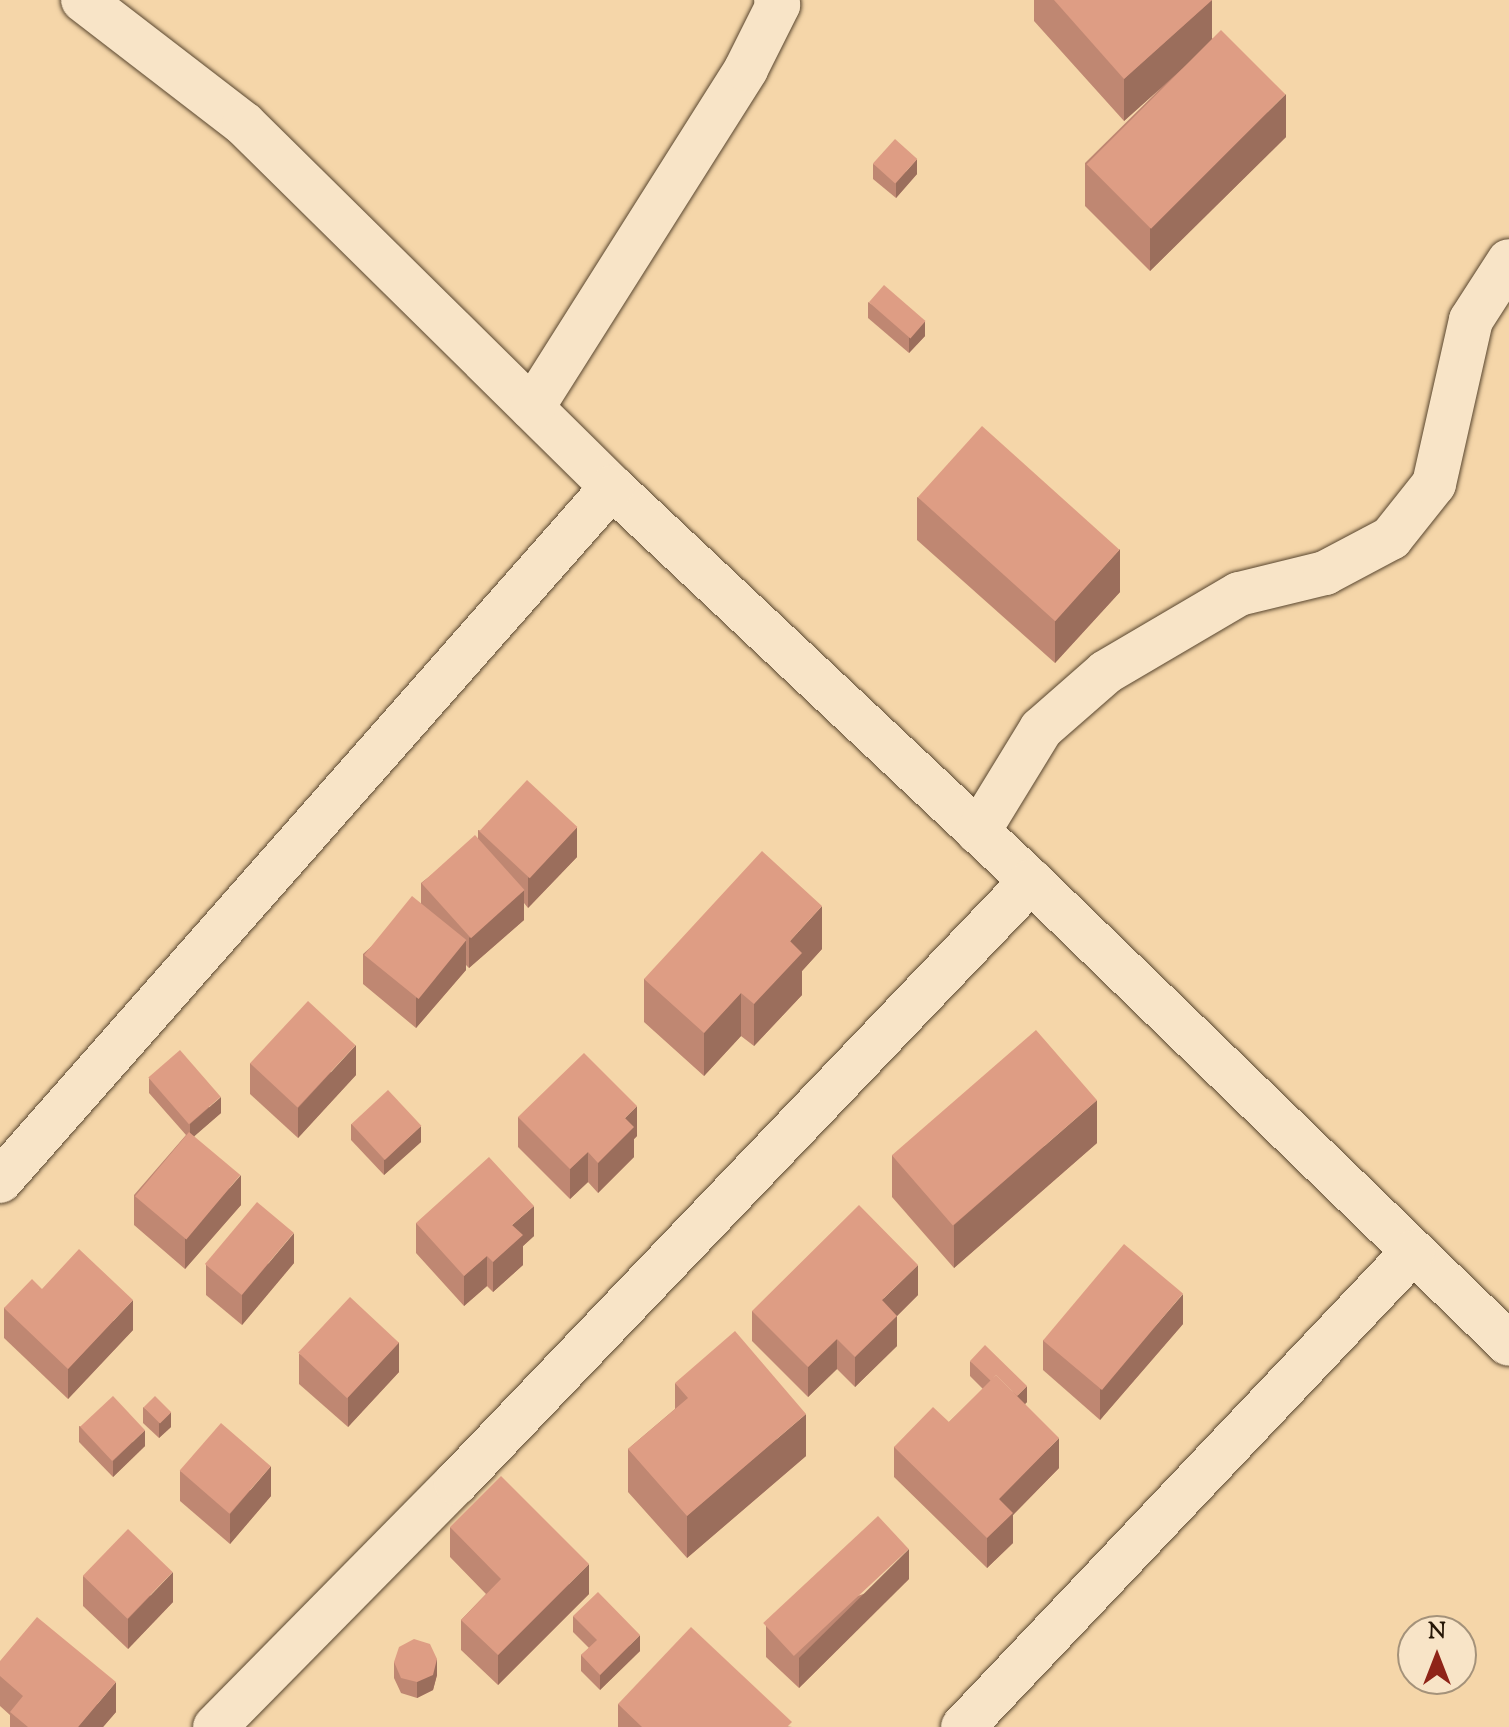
<!DOCTYPE html>
<html>
<head>
<meta charset="utf-8">
<style>
	body { margin:0 }
	#map { position:relative; width:1509px; height:1727px; overflow:hidden; background:#f5d6a9; font-family:"Sorts Mill Goudy",serif }
	div>[style] { position:absolute }
	.roads { filter:drop-shadow(0 0 2px #59462f) drop-shadow(0 0 2px #59462f) }
	.street>* { height:44px; margin:-22px; padding:0 22px; transform-origin:22px; border-radius:22px; background:#f8e4c7 }
	.wall>* { inset:0; background:#bf8772 }
	.shaded-wall>* { inset:0; background:#9b6e5c }
	.building>* { inset:0; background:#de9d84; transform-origin:0 0 }
	span { translate:-50% -50%; white-space:nowrap; text-align:center; line-height:1.15; -webkit-text-stroke:6px #f8e4c7; paint-order:stroke }
	.north { position:absolute; left:1397px; top:1615px; width:80px; height:80px; box-sizing:border-box; background:#f8e4c7; border:2px solid #a4927a; border-radius:50%; rotate:0deg; font-size:22px; font-weight:700; line-height:32px; text-align:center; color:#251606 }
	.north::after { content:''; display:block; margin:auto; width:28px; height:36px; background:#8f2418; clip-path:polygon(50% 0,100% 100%,50% 72%,0 100%) }
</style>
</head>
<body>
<div id="map">
	<div class="roads">
		<div class="street">
			<i style="left:83px;top:0;width:203px;rotate:37.6deg"></i>
			<i style="left:244px;top:124px;width:517px;rotate:44.61deg"></i>
			<i style="left:612px;top:487px;width:575px;rotate:43.24deg"></i>
			<i style="left:1031px;top:881px;width:665px;rotate:44.09deg"></i>
			<i style="left:532px;top:408px;width:401px;rotate:-57.7deg"></i>
			<i style="left:746px;top:69px;width:72px;rotate:-63.4deg"></i>
			<i style="left:778px;top:5px;width:5px;rotate:-112deg"></i>
			<i style="left:978px;top:832px;width:121px;rotate:-58.5deg"></i>
			<i style="left:1041px;top:729px;width:86px;rotate:-41.2deg"></i>
			<i style="left:1106px;top:672px;width:154px;rotate:-30.4deg"></i>
			<i style="left:1239px;top:594px;width:89px;rotate:-13.7deg"></i>
			<i style="left:1325px;top:573px;width:75px;rotate:-27.9deg"></i>
			<i style="left:1391px;top:538px;width:69px;rotate:-51.5deg"></i>
			<i style="left:1434px;top:484px;width:168px;rotate:-77.3deg"></i>
			<i style="left:1471px;top:320px;width:70px;rotate:-57.2deg"></i>
			<i style="left:0;top:1181px;width:925px;rotate:-48.59deg"></i>
			<i style="left:215px;top:1727px;width:343px;rotate:-45.4deg"></i>
			<i style="left:456px;top:1483px;width:832px;rotate:-46.31deg"></i>
			<i style="left:963px;top:1727px;width:654px;rotate:-46.55deg"></i>
		</div>
	</div>
	<div class="wall">
		<i style="clip-path:polygon(1034px 0,1212px 0,1212px 38px,1286px 137px,1150px 271px,1085px 206px,1085px 163px,1161px 88px,1124px 121px,1034px 21px)"></i>
		<i style="clip-path:polygon(873px 164px,917px 174px,896px 198px,873px 179px)"></i>
		<i style="clip-path:polygon(868px 302px,925px 336px,909px 353px,868px 318px)"></i>
		<i style="clip-path:polygon(917px 497px,1120px 592px,1055px 663px,917px 540px)"></i>
		<i style="clip-path:polygon(478px 830px,577px 857px,528px 908px,524px 903px,524px 920px,469px 968px,466px 965px,466px 970px,416px 1028px,363px 984px,363px 954px,421px 903px,421px 883px,478px 839px)"></i>
		<i style="clip-path:polygon(822px 949px,802px 971px,802px 995px,754px 1046px,741px 1036px,704px 1076px,644px 1022px,644px 979px)"></i>
		<i style="clip-path:polygon(250px 1063px,356px 1075px,298px 1138px,250px 1094px)"></i>
		<i style="clip-path:polygon(149px 1078px,221px 1113px,194px 1136px,241px 1205px,185px 1269px,134px 1225px,134px 1195px,186px 1135px,149px 1093px)"></i>
		<i style="clip-path:polygon(518px 1117px,637px 1136px,634px 1139px,634px 1157px,598px 1193px,588px 1182px,570px 1199px,518px 1147px)"></i>
		<i style="clip-path:polygon(351px 1124px,421px 1142px,384px 1175px,351px 1140px)"></i>
		<i style="clip-path:polygon(1097px 1143px,954px 1268px,892px 1197px,892px 1155px)"></i>
		<i style="clip-path:polygon(416px 1223px,534px 1236px,523px 1246px,523px 1265px,493px 1292px,487px 1286px,464px 1306px,416px 1253px)"></i>
		<i style="clip-path:polygon(294px 1263px,242px 1325px,206px 1295px,206px 1265px)"></i>
		<i style="clip-path:polygon(42px 1289px,133px 1330px,68px 1399px,4px 1338px,4px 1308px)"></i>
		<i style="clip-path:polygon(918px 1295px,897px 1316px,897px 1346px,855px 1387px,837px 1369px,808px 1397px,752px 1341px,752px 1311px)"></i>
		<i style="clip-path:polygon(1183px 1324px,1100px 1420px,1043px 1370px,1043px 1340px)"></i>
		<i style="clip-path:polygon(299px 1354px,399px 1372px,348px 1427px,299px 1384px)"></i>
		<i style="clip-path:polygon(970px 1361px,1027px 1402px,1025px 1404px,1059px 1468px,1013px 1515px,1013px 1543px,987px 1568px,894px 1477px,894px 1447px,949px 1422px,983px 1389px,970px 1376px)"></i>
		<i style="clip-path:polygon(675px 1383px,806px 1456px,687px 1558px,628px 1492px,628px 1449px,675px 1409px)"></i>
		<i style="clip-path:polygon(143px 1407px,171px 1427px,159px 1438px,143px 1423px)"></i>
		<i style="clip-path:polygon(79px 1426px,145px 1446px,113px 1477px,79px 1442px)"></i>
		<i style="clip-path:polygon(180px 1471px,271px 1496px,230px 1544px,180px 1501px)"></i>
		<i style="clip-path:polygon(450px 1527px,589px 1594px,498px 1685px,461px 1650px,461px 1620px,486px 1594px,450px 1557px)"></i>
		<i style="clip-path:polygon(83px 1576px,173px 1602px,128px 1649px,83px 1606px)"></i>
		<i style="clip-path:polygon(909px 1579px,799px 1688px,766px 1657px,766px 1626px)"></i>
		<i style="clip-path:polygon(573px 1616px,640px 1651px,600px 1690px,581px 1671px,581px 1655px,589px 1648px,573px 1632px)"></i>
		<i style="clip-path:polygon(0 1661px,116px 1712px,103px 1727px,10px 1727px,10px 1715px,0 1706px)"></i>
		<i style="clip-path:polygon(394px 1662px,437px 1675px,433px 1690px,417px 1698px,401px 1693px,394px 1678px)"></i>
		<i style="clip-path:polygon(618px 1704px,792px 1727px,618px 1727px)"></i>
	</div>
	<div class="shaded-wall">
		<i style="clip-path:polygon(1212px 0,1212px 42px,1124px 121px,1124px 79px)"></i>
		<i style="clip-path:polygon(1286px 94px,1286px 137px,1150px 271px,1150px 228px)"></i>
		<i style="clip-path:polygon(917px 159px,917px 174px,896px 198px,896px 183px)"></i>
		<i style="clip-path:polygon(925px 321px,925px 336px,909px 353px,909px 338px)"></i>
		<i style="clip-path:polygon(1120px 549px,1120px 592px,1055px 663px,1055px 620px)"></i>
		<i style="clip-path:polygon(577px 827px,577px 857px,528px 908px,528px 878px)"></i>
		<i style="clip-path:polygon(524px 890px,524px 920px,469px 968px,469px 938px)"></i>
		<i style="clip-path:polygon(822px 906px,822px 949px,802px 971px,802px 995px,754px 1046px,754px 1004px,790px 941px)"></i>
		<i style="clip-path:polygon(466px 940px,466px 970px,416px 1028px,416px 998px)"></i>
		<i style="clip-path:polygon(741px 993px,741px 1036px,704px 1076px,704px 1033px)"></i>
		<i style="clip-path:polygon(356px 1045px,356px 1075px,298px 1138px,298px 1108px)"></i>
		<i style="clip-path:polygon(221px 1097px,221px 1113px,190px 1140px,190px 1124px)"></i>
		<i style="clip-path:polygon(1097px 1100px,1097px 1143px,954px 1268px,954px 1225px)"></i>
		<i style="clip-path:polygon(637px 1106px,637px 1136px,634px 1139px,634px 1157px,598px 1193px,598px 1163px,625px 1118px)"></i>
		<i style="clip-path:polygon(421px 1126px,421px 1142px,384px 1175px,384px 1160px)"></i>
		<i style="clip-path:polygon(588px 1152px,588px 1182px,570px 1199px,570px 1169px)"></i>
		<i style="clip-path:polygon(241px 1175px,241px 1205px,185px 1269px,185px 1239px)"></i>
		<i style="clip-path:polygon(534px 1206px,534px 1236px,523px 1246px,523px 1265px,493px 1292px,493px 1262px,512px 1225px)"></i>
		<i style="clip-path:polygon(294px 1233px,294px 1263px,242px 1325px,242px 1295px)"></i>
		<i style="clip-path:polygon(487px 1256px,487px 1286px,464px 1306px,464px 1276px)"></i>
		<i style="clip-path:polygon(918px 1265px,918px 1295px,897px 1316px,897px 1346px,855px 1387px,855px 1357px,882px 1300px)"></i>
		<i style="clip-path:polygon(1183px 1294px,1183px 1324px,1100px 1420px,1100px 1390px)"></i>
		<i style="clip-path:polygon(133px 1300px,133px 1330px,68px 1399px,68px 1369px)"></i>
		<i style="clip-path:polygon(837px 1339px,837px 1369px,808px 1397px,808px 1367px)"></i>
		<i style="clip-path:polygon(399px 1342px,399px 1372px,348px 1427px,348px 1397px)"></i>
		<i style="clip-path:polygon(1027px 1386px,1027px 1402px,1012px 1417px,1012px 1401px)"></i>
		<i style="clip-path:polygon(171px 1412px,171px 1427px,159px 1438px,159px 1423px)"></i>
		<i style="clip-path:polygon(806px 1414px,806px 1456px,687px 1558px,687px 1516px)"></i>
		<i style="clip-path:polygon(145px 1430px,145px 1446px,113px 1477px,113px 1461px)"></i>
		<i style="clip-path:polygon(1059px 1438px,1059px 1468px,1013px 1515px,1013px 1543px,987px 1568px,987px 1538px,999px 1499px)"></i>
		<i style="clip-path:polygon(271px 1466px,271px 1496px,230px 1544px,230px 1514px)"></i>
		<i style="clip-path:polygon(909px 1549px,909px 1579px,799px 1688px,799px 1658px)"></i>
		<i style="clip-path:polygon(589px 1564px,589px 1594px,498px 1685px,498px 1655px)"></i>
		<i style="clip-path:polygon(173px 1572px,173px 1602px,128px 1649px,128px 1619px)"></i>
		<i style="clip-path:polygon(640px 1635px,640px 1651px,600px 1690px,600px 1675px)"></i>
		<i style="clip-path:polygon(437px 1659px,437px 1675px,433px 1690px,417px 1698px,417px 1682px)"></i>
		<i style="clip-path:polygon(116px 1682px,116px 1712px,103px 1727px,78px 1727px)"></i>
	</div>
	<div class="building">
		<i style="clip-path:polygon(1054px 0,1212px 0,1124px 79px)"></i>
		<i style="left:1221px;top:30px;width:91px;height:190px;rotate:45deg"></i>
		<i style="left:895px;top:139px;width:30px;height:33px;rotate:42deg"></i>
		<i style="left:884px;top:285px;width:55px;height:23px;rotate:41deg"></i>
		<i style="left:982px;top:426px;width:185px;height:96px;rotate:42deg"></i>
		<i style="left:527px;top:780px;width:69px;height:70px;rotate:43deg"></i>
		<i style="left:475px;top:835px;width:74px;height:72px;rotate:48deg"></i>
		<i style="clip-path:polygon(762px 851px,822px 906px,790px 941px,802px 953px,754px 1004px,741px 993px,704px 1033px,644px 979px)"></i>
		<i style="left:412px;top:896px;width:70px;height:76px;rotate:39deg"></i>
		<i style="left:308px;top:1001px;width:65px;height:85px;rotate:43deg"></i>
		<i style="left:1036px;top:1030px;width:93px;height:191px;rotate:49deg"></i>
		<i style="left:180px;top:1050px;width:62px;height:42px;rotate:49deg"></i>
		<i style="clip-path:polygon(584px 1053px,637px 1106px,625px 1118px,634px 1127px,598px 1163px,588px 1152px,570px 1169px,518px 1117px)"></i>
		<i style="left:388px;top:1090px;width:49px;height:50px;rotate:47deg"></i>
		<i style="left:189px;top:1132px;width:67px;height:84px;rotate:40deg"></i>
		<i style="clip-path:polygon(489px 1157px,534px 1206px,512px 1225px,523px 1235px,493px 1262px,487px 1256px,464px 1276px,416px 1223px)"></i>
		<i style="left:257px;top:1202px;width:48px;height:81px;rotate:40deg"></i>
		<i style="clip-path:polygon(859px 1205px,918px 1265px,882px 1300px,897px 1316px,855px 1357px,837px 1339px,808px 1367px,752px 1311px)"></i>
		<i style="left:1124px;top:1244px;width:77px;height:126px;rotate:40deg"></i>
		<i style="clip-path:polygon(79px 1249px,133px 1300px,68px 1369px,4px 1308px,32px 1279px,42px 1289px)"></i>
		<i style="left:350px;top:1297px;width:67px;height:76px;rotate:43deg"></i>
		<i style="clip-path:polygon(735px 1331px,806px 1414px,687px 1516px,628px 1449px,688px 1398px,675px 1383px)"></i>
		<i style="clip-path:polygon(985px 1345px,1027px 1386px,1017px 1396px,996px 1375px,991px 1381px,970px 1361px)"></i>
		<i style="clip-path:polygon(996px 1375px,1059px 1438px,999px 1499px,1013px 1513px,987px 1538px,894px 1447px,933px 1407px,949px 1422px)"></i>
		<i style="left:113px;top:1396px;width:47px;height:45px;rotate:47deg"></i>
		<i style="left:155px;top:1396px;width:23px;height:16px;rotate:45deg"></i>
		<i style="left:221px;top:1423px;width:66px;height:63px;rotate:41deg"></i>
		<i style="clip-path:polygon(501px 1476px,589px 1564px,498px 1655px,461px 1620px,501px 1579px,450px 1527px)"></i>
		<i style="left:878px;top:1516px;width:45px;height:157px;rotate:47deg"></i>
		<i style="left:128px;top:1529px;width:62px;height:65px;rotate:44deg"></i>
		<i style="clip-path:polygon(598px 1592px,640px 1635px,600px 1675px,581px 1655px,597px 1640px,573px 1616px)"></i>
		<i style="clip-path:polygon(37px 1617px,116px 1682px,78px 1727px,28px 1727px,10px 1712px,23px 1696px,0 1676px,0 1661px)"></i>
		<i style="clip-path:polygon(691px 1627px,792px 1722px,787px 1727px,642px 1727px,618px 1704px)"></i>
		<i style="clip-path:polygon(414px 1639px,430px 1644px,437px 1659px,433px 1675px,417px 1682px,401px 1678px,394px 1662px,399px 1647px)"></i>
	</div>
	<div class="north">N</div>
</div>
</body>
</html>
